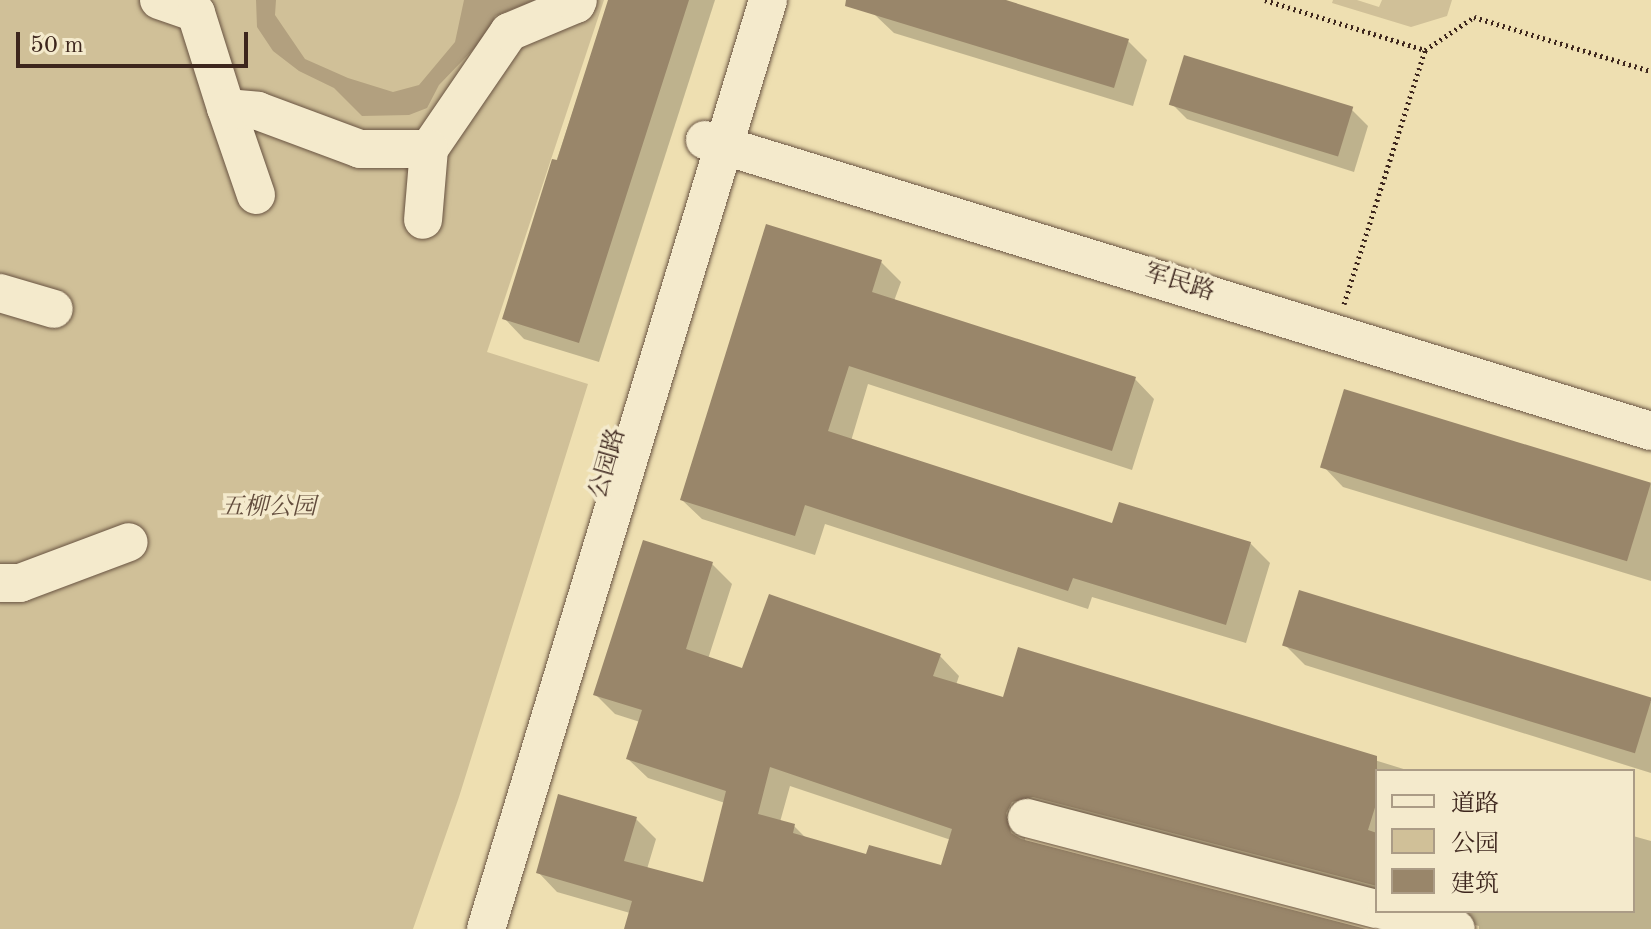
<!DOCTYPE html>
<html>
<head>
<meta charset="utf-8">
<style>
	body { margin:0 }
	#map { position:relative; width:1651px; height:929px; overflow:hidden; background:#eedfb1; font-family:"Old Standard TT","Noto Serif SC",serif }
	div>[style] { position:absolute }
	.green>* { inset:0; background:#d0c098 }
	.water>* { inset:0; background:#b2a07f }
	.shadow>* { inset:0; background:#0003 }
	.building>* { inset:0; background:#99866a; transform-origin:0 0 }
	.path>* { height:5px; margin-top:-2.5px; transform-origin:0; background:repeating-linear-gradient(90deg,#3d261d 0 2px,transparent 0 6px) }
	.roads { filter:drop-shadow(0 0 2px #695442) drop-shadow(0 0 2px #695442) }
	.minor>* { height:38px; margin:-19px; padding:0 19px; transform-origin:19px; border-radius:19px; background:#f4eacc }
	span { translate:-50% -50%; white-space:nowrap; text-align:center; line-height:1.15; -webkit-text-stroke:7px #f4eacc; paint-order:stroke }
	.street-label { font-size:24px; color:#3d261d }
	.park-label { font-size:24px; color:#624c3c; font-style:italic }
	.legend { position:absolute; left:1375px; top:769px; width:260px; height:144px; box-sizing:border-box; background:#f4eacc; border:2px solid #ab9c86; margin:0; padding:10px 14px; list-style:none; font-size:24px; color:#3d261d }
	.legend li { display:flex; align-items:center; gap:16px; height:40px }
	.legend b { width:40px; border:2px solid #ab9c86 }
	.scale { position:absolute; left:16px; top:32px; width:232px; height:36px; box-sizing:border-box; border:4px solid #3d261d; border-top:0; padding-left:10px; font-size:24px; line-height:28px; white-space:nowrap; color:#3d261d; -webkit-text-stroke:6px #f4eacc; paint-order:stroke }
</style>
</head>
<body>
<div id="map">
	<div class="green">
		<i style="clip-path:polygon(0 0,604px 0,487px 352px,588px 384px,459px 797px,413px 929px,0 929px)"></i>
		<i style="clip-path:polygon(1333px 0,1357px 0,1379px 7px,1382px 0,1452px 0,1447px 16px,1411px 27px,1332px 3px)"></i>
	</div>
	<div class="water">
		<i style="clip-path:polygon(256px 0,276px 0,275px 15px,305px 59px,348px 78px,393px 92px,419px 85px,455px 42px,464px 0,535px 0,495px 16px,488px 34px,439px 85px,427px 108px,409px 115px,362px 116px,334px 88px,299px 71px,273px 51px,257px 27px)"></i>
	</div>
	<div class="shadow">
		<i style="clip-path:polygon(610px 0,715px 0,599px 362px,524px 339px,504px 318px)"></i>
		<i style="clip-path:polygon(879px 0,1000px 0,1128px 41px,1147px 60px,1133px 106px,894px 33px,874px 14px)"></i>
		<i style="clip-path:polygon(1171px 103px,1352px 110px,1368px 126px,1354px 172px,1187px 119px)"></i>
		<i style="clip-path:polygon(881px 262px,901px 282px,894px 301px,1135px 379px,1154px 399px,1132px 470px,868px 384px,851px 441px,1114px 526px,1250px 543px,1270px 563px,1246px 643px,1092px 597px,1088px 609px,825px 524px,815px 555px,702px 519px,682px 500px)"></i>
		<i style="clip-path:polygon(1323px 466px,1651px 484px,1651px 581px,1343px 487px)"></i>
		<i style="clip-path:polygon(evenodd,712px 564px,732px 584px,708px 659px,743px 671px,940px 656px,959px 676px,956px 685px,1004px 700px,1019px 650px,1410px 771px,1377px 771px,1377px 899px,1025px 832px,1025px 842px,1360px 929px,626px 929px,630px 913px,557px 892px,538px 872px,636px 819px,656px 839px,647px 869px,704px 885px,725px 803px,648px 778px,628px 759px,640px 722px,615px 714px,596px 695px,712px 564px,790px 786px,951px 840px,942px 867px,867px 857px,808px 840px,794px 826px,780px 822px,790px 786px)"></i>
		<i style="clip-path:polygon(1284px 644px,1651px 702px,1651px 773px,1305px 665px)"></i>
		<i style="clip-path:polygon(1633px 836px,1651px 841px,1651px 929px,1479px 929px,1479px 926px,1422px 911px,1633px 911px)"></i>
	</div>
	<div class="building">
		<i style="clip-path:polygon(608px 0,689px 0,579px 343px,502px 319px,552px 159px,557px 160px)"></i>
		<i style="clip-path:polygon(846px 0,1006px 0,1129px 39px,1114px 88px,845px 6px)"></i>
		<i style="left:1184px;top:55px;width:177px;height:52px;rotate:17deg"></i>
		<i style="clip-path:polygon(766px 224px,882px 260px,872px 292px,1136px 377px,1112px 451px,849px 366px,828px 431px,1112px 523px,1119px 502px,1251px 542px,1226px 625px,1073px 578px,1068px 591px,805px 505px,795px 536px,680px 500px)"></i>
		<i style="left:1344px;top:389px;width:321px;height:82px;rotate:17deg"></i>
		<i style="clip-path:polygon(evenodd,643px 540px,713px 562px,686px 649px,742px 668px,769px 594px,941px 654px,933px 676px,1003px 697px,1018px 647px,1377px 756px,1377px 801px,1368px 830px,1377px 833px,1377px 886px,1033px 797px,1012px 802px,1006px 813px,1011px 833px,1021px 839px,1366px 929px,624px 929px,632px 901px,536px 873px,558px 794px,637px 817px,624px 861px,703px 882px,726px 791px,626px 759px,642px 710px,593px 695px,643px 540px,770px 767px,952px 829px,941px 865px,869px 845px,866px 854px,793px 833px,795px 824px,758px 814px,770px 767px)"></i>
		<i style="left:1299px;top:590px;width:369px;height:58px;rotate:17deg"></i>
	</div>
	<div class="path">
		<i style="left:1265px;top:0;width:168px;rotate:17.4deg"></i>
		<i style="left:1425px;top:50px;width:59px;rotate:-34deg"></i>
		<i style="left:1474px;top:17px;width:185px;rotate:17deg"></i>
		<i style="left:1344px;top:304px;width:267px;rotate:-72.3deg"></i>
	</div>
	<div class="roads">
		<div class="minor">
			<i style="left:159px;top:0;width:39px;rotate:19deg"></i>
			<i style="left:196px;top:13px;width:100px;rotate:72.5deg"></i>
			<i style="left:705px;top:140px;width:990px;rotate:17.1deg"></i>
			<i style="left:429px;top:149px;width:142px;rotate:-55.6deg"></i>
			<i style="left:509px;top:32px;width:73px;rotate:-22.7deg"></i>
			<i style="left:576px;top:4px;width:4px;rotate:-63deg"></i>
			<i style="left:256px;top:195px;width:92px;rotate:-109deg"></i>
			<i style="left:226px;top:108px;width:32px;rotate:5deg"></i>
			<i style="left:258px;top:111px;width:109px;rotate:20.4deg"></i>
			<i style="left:360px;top:149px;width:69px"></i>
			<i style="left:429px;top:149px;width:71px;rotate:94.8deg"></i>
			<i style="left:0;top:293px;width:56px;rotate:16.5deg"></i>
			<i style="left:0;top:583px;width:20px"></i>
			<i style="left:20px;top:583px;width:116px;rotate:-20.6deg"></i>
			<i style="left:1027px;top:818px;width:362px;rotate:14.6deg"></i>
			<i style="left:1386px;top:911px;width:72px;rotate:14.4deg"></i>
			<i style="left:486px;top:929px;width:971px;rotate:-73.11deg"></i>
		</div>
	</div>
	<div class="street-label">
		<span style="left:1179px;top:284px;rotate:17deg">军民路</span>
		<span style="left:609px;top:464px;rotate:-74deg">公园路</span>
	</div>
	<div class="park-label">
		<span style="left:268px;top:509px">五柳公园</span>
	</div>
	<ul class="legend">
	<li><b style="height:10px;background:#f4eacc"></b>道路</li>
	<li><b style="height:22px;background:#d0c098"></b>公园</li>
	<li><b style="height:22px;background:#99866a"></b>建筑</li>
	</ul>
	<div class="scale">50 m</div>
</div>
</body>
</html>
